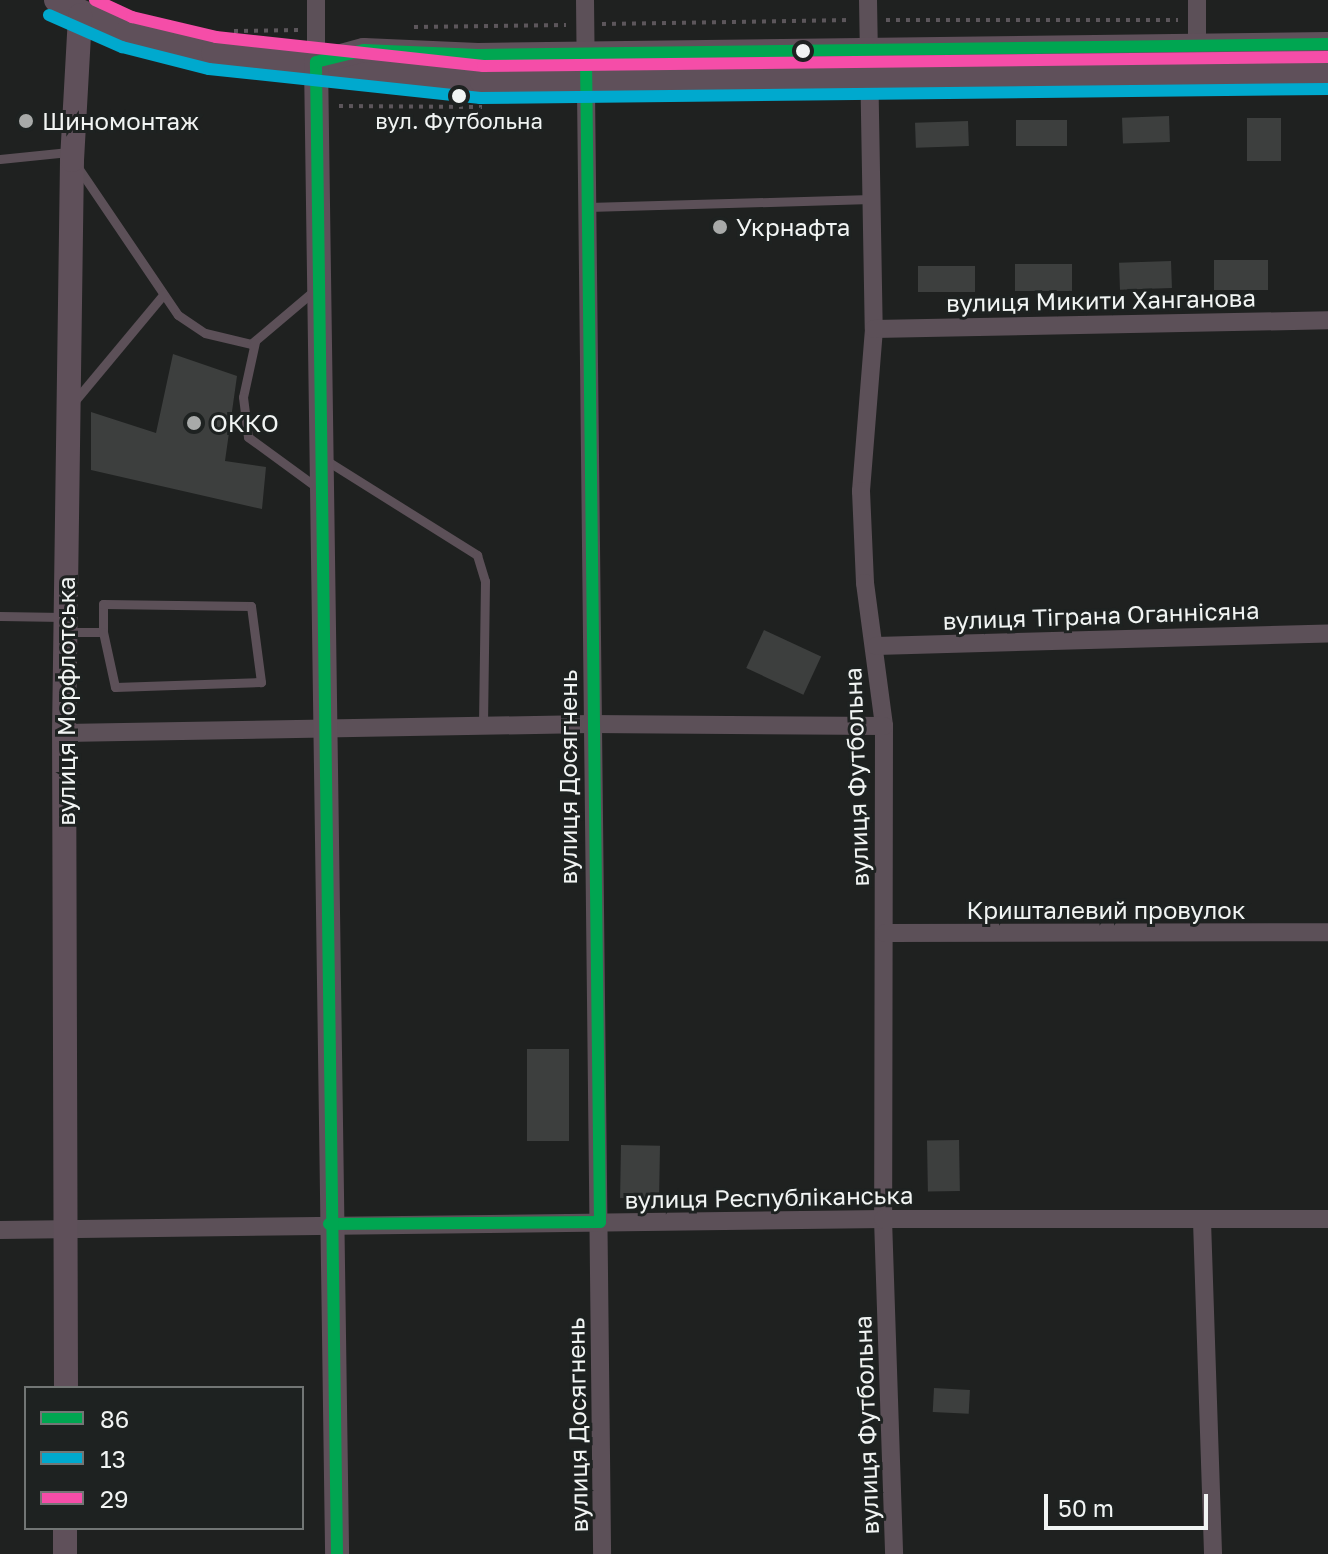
<!DOCTYPE html>
<html>
<head>
<meta charset="utf-8">
<style>
	body { margin:0 }
	#map { position:relative; width:1328px; height:1554px; overflow:hidden; background:#1f2120; font-family:"Golos Text",sans-serif }
	div>[style] { position:absolute }
	.building>* { inset:0; background:#3d3f3e; transform-origin:0 0 }
	.path>* { height:4px; margin-top:-2px; transform-origin:0; background:repeating-linear-gradient(90deg,#5c565b 0 4px,transparent 0 10px) }
	.lane>* { height:9px; margin:-4.5px; padding:0 4.5px; transform-origin:4.5px; border-radius:4.5px; background:#5c5058 }
	.street>* { height:18px; margin:-9px; padding:0 9px; transform-origin:9px; border-radius:9px; background:#5c5058 }
	.secondary>* { height:24px; margin:-12px; padding:0 12px; transform-origin:12px; border-radius:12px; background:#5f505a }
	.bus-1>* { height:12px; margin:-6px; padding:0 6px; transform-origin:6px; border-radius:6px; background:#00a651 }
	.bus-2>* { height:12px; margin:-6px; padding:0 6px; transform-origin:6px; border-radius:6px; background:#00a9ce }
	.bus-3>* { height:12px; margin:-6px; padding:0 6px; transform-origin:6px; border-radius:6px; background:#f54da8 }
	.dots>* { width:22px; height:22px; translate:-50% -50%; box-sizing:border-box; border:4px solid #1e2221; border-radius:50% }
	span { translate:-50% -50%; white-space:nowrap; text-align:center; line-height:1.15; -webkit-text-stroke:6px #1e2221; paint-order:stroke }
	.bus-label { font-size:22px; color:#f1f4f3 }
	.poi-label { font-size:24px; color:#f1f4f3 }
	.left { translate:0 -50%; text-align:left }
	.street-label { font-size:24px; color:#f1f4f3 }
	.legend { position:absolute; left:24px; top:1386px; width:280px; height:144px; box-sizing:border-box; background:#1e2221; border:2px solid #727675; margin:0; padding:10px 14px; list-style:none; font-size:24px; color:#f1f4f3 }
	.legend li { display:flex; align-items:center; gap:16px; height:40px }
	.legend b { width:40px; border:2px solid #727675 }
	.scale { position:absolute; left:1044px; top:1494px; width:164px; height:36px; box-sizing:border-box; border:4px solid #f1f4f3; border-top:0; padding-left:10px; font-size:24px; line-height:28px; white-space:nowrap; color:#f1f4f3; -webkit-text-stroke:6px #1e2221; paint-order:stroke }
</style>
</head>
<body>
<div id="map">
	<div class="building">
		<i style="left:1169px;top:116px;width:26px;height:47px;rotate:88deg"></i>
		<i style="left:1247px;top:118px;width:34px;height:43px"></i>
		<i style="left:1067px;top:120px;width:26px;height:51px;rotate:90deg"></i>
		<i style="left:968px;top:121px;width:25px;height:53px;rotate:88deg"></i>
		<i style="left:1214px;top:260px;width:54px;height:30px"></i>
		<i style="left:1171px;top:261px;width:27px;height:52px;rotate:88deg"></i>
		<i style="left:1015px;top:264px;width:57px;height:27px"></i>
		<i style="left:918px;top:266px;width:57px;height:26px"></i>
		<i style="clip-path:polygon(173px 354px,237px 376px,225px 461px,266px 467px,262px 509px,91px 470px,91px 412px,156px 433px)"></i>
		<i style="left:764px;top:630px;width:63px;height:42px;rotate:25deg"></i>
		<i style="left:527px;top:1049px;width:42px;height:92px"></i>
		<i style="left:959px;top:1140px;width:51px;height:32px;rotate:89deg"></i>
		<i style="left:621px;top:1145px;width:39px;height:53px;rotate:1deg"></i>
		<i style="left:934px;top:1388px;width:36px;height:24px;rotate:3deg"></i>
	</div>
	<div class="path">
		<i style="left:886px;top:20px;width:292px"></i>
		<i style="left:602px;top:24px;width:248px;rotate:-0.9deg"></i>
		<i style="left:414px;top:27px;width:152px;rotate:-0.8deg"></i>
		<i style="left:234px;top:31px;width:64px;rotate:-0.9deg"></i>
		<i style="left:339px;top:106px;width:143px;rotate:0.4deg"></i>
	</div>
	<div class="lane">
		<i style="left:0;top:159px;width:69px;rotate:-5.8deg"></i>
		<i style="left:79px;top:169px;width:176px;rotate:55.9deg"></i>
		<i style="left:178px;top:315px;width:32px;rotate:34deg"></i>
		<i style="left:205px;top:333px;width:47px;rotate:13.4deg"></i>
		<i style="left:251px;top:344px;width:84px;rotate:-40.2deg"></i>
		<i style="left:588px;top:207px;width:283px;rotate:-1.6deg"></i>
		<i style="left:255px;top:342px;width:56px;rotate:102.3deg"></i>
		<i style="left:243px;top:397px;width:40px;rotate:82.9deg"></i>
		<i style="left:248px;top:437px;width:88px;rotate:36.2deg"></i>
		<i style="left:73px;top:403px;width:141px;rotate:-50.2deg"></i>
		<i style="left:324px;top:459px;width:181px;rotate:32.1deg"></i>
		<i style="left:477px;top:555px;width:27px;rotate:73deg"></i>
		<i style="left:485px;top:581px;width:144px;rotate:90.8deg"></i>
		<i style="left:0;top:616px;width:63px;rotate:0.9deg"></i>
		<i style="left:66px;top:632px;width:37px"></i>
		<i style="left:103px;top:632px;width:28px;rotate:-90deg"></i>
		<i style="left:103px;top:604px;width:148px;rotate:0.8deg"></i>
		<i style="left:251px;top:606px;width:77px;rotate:82.5deg"></i>
		<i style="left:261px;top:682px;width:146px;rotate:178deg"></i>
		<i style="left:115px;top:687px;width:56px;rotate:-102.3deg"></i>
	</div>
	<div class="street">
		<i style="left:316px;top:0;width:62px;rotate:90deg"></i>
		<i style="left:585px;top:0;width:1554px;rotate:89.37deg"></i>
		<i style="left:868px;top:0;width:329px;rotate:89deg"></i>
		<i style="left:874px;top:329px;width:163px;rotate:94.6deg"></i>
		<i style="left:861px;top:491px;width:92px;rotate:87.5deg"></i>
		<i style="left:865px;top:583px;width:144px;rotate:82.4deg"></i>
		<i style="left:884px;top:726px;width:493px;rotate:90.1deg"></i>
		<i style="left:883px;top:1219px;width:335px;rotate:88.1deg"></i>
		<i style="left:1197px;top:0;width:46px;rotate:90deg"></i>
		<i style="left:874px;top:329px;width:454px;rotate:-1.1deg"></i>
		<i style="left:876px;top:646px;width:452px;rotate:-1.6deg"></i>
		<i style="left:64px;top:733px;width:526px;rotate:-0.98deg"></i>
		<i style="left:590px;top:724px;width:294px;rotate:0.4deg"></i>
		<i style="left:885px;top:933px;width:443px;rotate:-0.1deg"></i>
		<i style="left:1202px;top:1221px;width:333px;rotate:88.1deg"></i>
		<i style="left:0;top:1230px;width:883px;rotate:-0.71deg"></i>
		<i style="left:883px;top:1219px;width:445px"></i>
	</div>
	<div class="secondary">
		<i style="left:56px;top:0;width:78px;rotate:24.3deg"></i>
		<i style="left:127px;top:32px;width:89px;rotate:13.7deg"></i>
		<i style="left:213px;top:53px;width:271px;rotate:6.2deg"></i>
		<i style="left:482px;top:82px;width:846px;rotate:-0.61deg"></i>
		<i style="left:326px;top:60px;width:39px;rotate:-15deg"></i>
		<i style="left:364px;top:50px;width:114px;rotate:2.5deg"></i>
		<i style="left:478px;top:55px;width:850px;rotate:-0.74deg"></i>
		<i style="left:316px;top:62px;width:1492px;rotate:89.19deg"></i>
		<i style="left:66px;top:1388px;width:655px;rotate:-90.17deg"></i>
		<i style="left:64px;top:733px;width:573px;rotate:-89.2deg"></i>
		<i style="left:72px;top:160px;width:145px;rotate:-86.8deg"></i>
		<i style="left:65px;top:1554px;width:26px;rotate:-90deg"></i>
	</div>
	<div class="bus-1">
		<i style="left:329px;top:1224px;width:271px;rotate:-0.4deg"></i>
		<i style="left:600px;top:1222px;width:1168px;rotate:-90.69deg"></i>
		<i style="left:337px;top:1554px;width:1492px;rotate:-90.81deg"></i>
		<i style="left:316px;top:62px;width:49px;rotate:-14deg"></i>
		<i style="left:364px;top:50px;width:114px;rotate:2.5deg"></i>
		<i style="left:478px;top:55px;width:850px;rotate:-0.74deg"></i>
	</div>
	<div class="bus-2">
		<i style="left:49px;top:15px;width:80px;rotate:23.7deg"></i>
		<i style="left:122px;top:47px;width:90px;rotate:14.2deg"></i>
		<i style="left:209px;top:69px;width:273px;rotate:6.1deg"></i>
		<i style="left:480px;top:98px;width:848px;rotate:-0.61deg"></i>
	</div>
	<div class="bus-3">
		<i style="left:95px;top:0;width:41px;rotate:24.7deg"></i>
		<i style="left:132px;top:17px;width:86px;rotate:13.4deg"></i>
		<i style="left:216px;top:37px;width:269px;rotate:6.2deg"></i>
		<i style="left:483px;top:66px;width:845px;rotate:-0.61deg"></i>
	</div>
	<div class="dots">
		<i style="left:803px;top:51px;background:#f1f4f3"></i>
		<i style="left:459px;top:96px;background:#f1f4f3"></i>
		<i style="left:26px;top:121px;background:#a8aaa9"></i>
		<i style="left:720px;top:227px;background:#a8aaa9"></i>
		<i style="left:194px;top:423px;background:#a8aaa9"></i>
	</div>
	<div class="bus-label">
		<span style="left:459px;top:121px">вул. Футбольна</span>
	</div>
	<div class="poi-label">
		<span class="left" style="left:42px;top:121px">Шиномонтаж</span>
		<span class="left" style="left:736px;top:227px">Укрнафта</span>
		<span class="left" style="left:210px;top:423px">ОККО</span>
	</div>
	<div class="street-label">
		<span style="left:1101px;top:300px;rotate:-1deg">вулиця Микити Ханганова</span>
		<span style="left:1101px;top:615px;rotate:-2deg">вулиця Тіграна Оганнісяна</span>
		<span style="left:66px;top:701px;rotate:-90deg">вулиця Морфлотська</span>
		<span style="left:568px;top:777px;rotate:-90deg">вулиця Досягнень</span>
		<span style="left:856px;top:777px;rotate:-92deg">вулиця Футбольна</span>
		<span style="left:1106px;top:910px">Кришталевий провулок</span>
		<span style="left:769px;top:1197px;rotate:-1deg">вулиця Республіканська</span>
		<span style="left:577px;top:1425px;rotate:-91deg">вулиця Досягнень</span>
		<span style="left:866px;top:1425px;rotate:-92deg">вулиця Футбольна</span>
	</div>
	<ul class="legend">
	<li><b style="height:10px;background:#00a651"></b>86</li>
	<li><b style="height:10px;background:#00a9ce"></b>13</li>
	<li><b style="height:10px;background:#f54da8"></b>29</li>
	</ul>
	<div class="scale">50 m</div>
</div>
</body>
</html>
